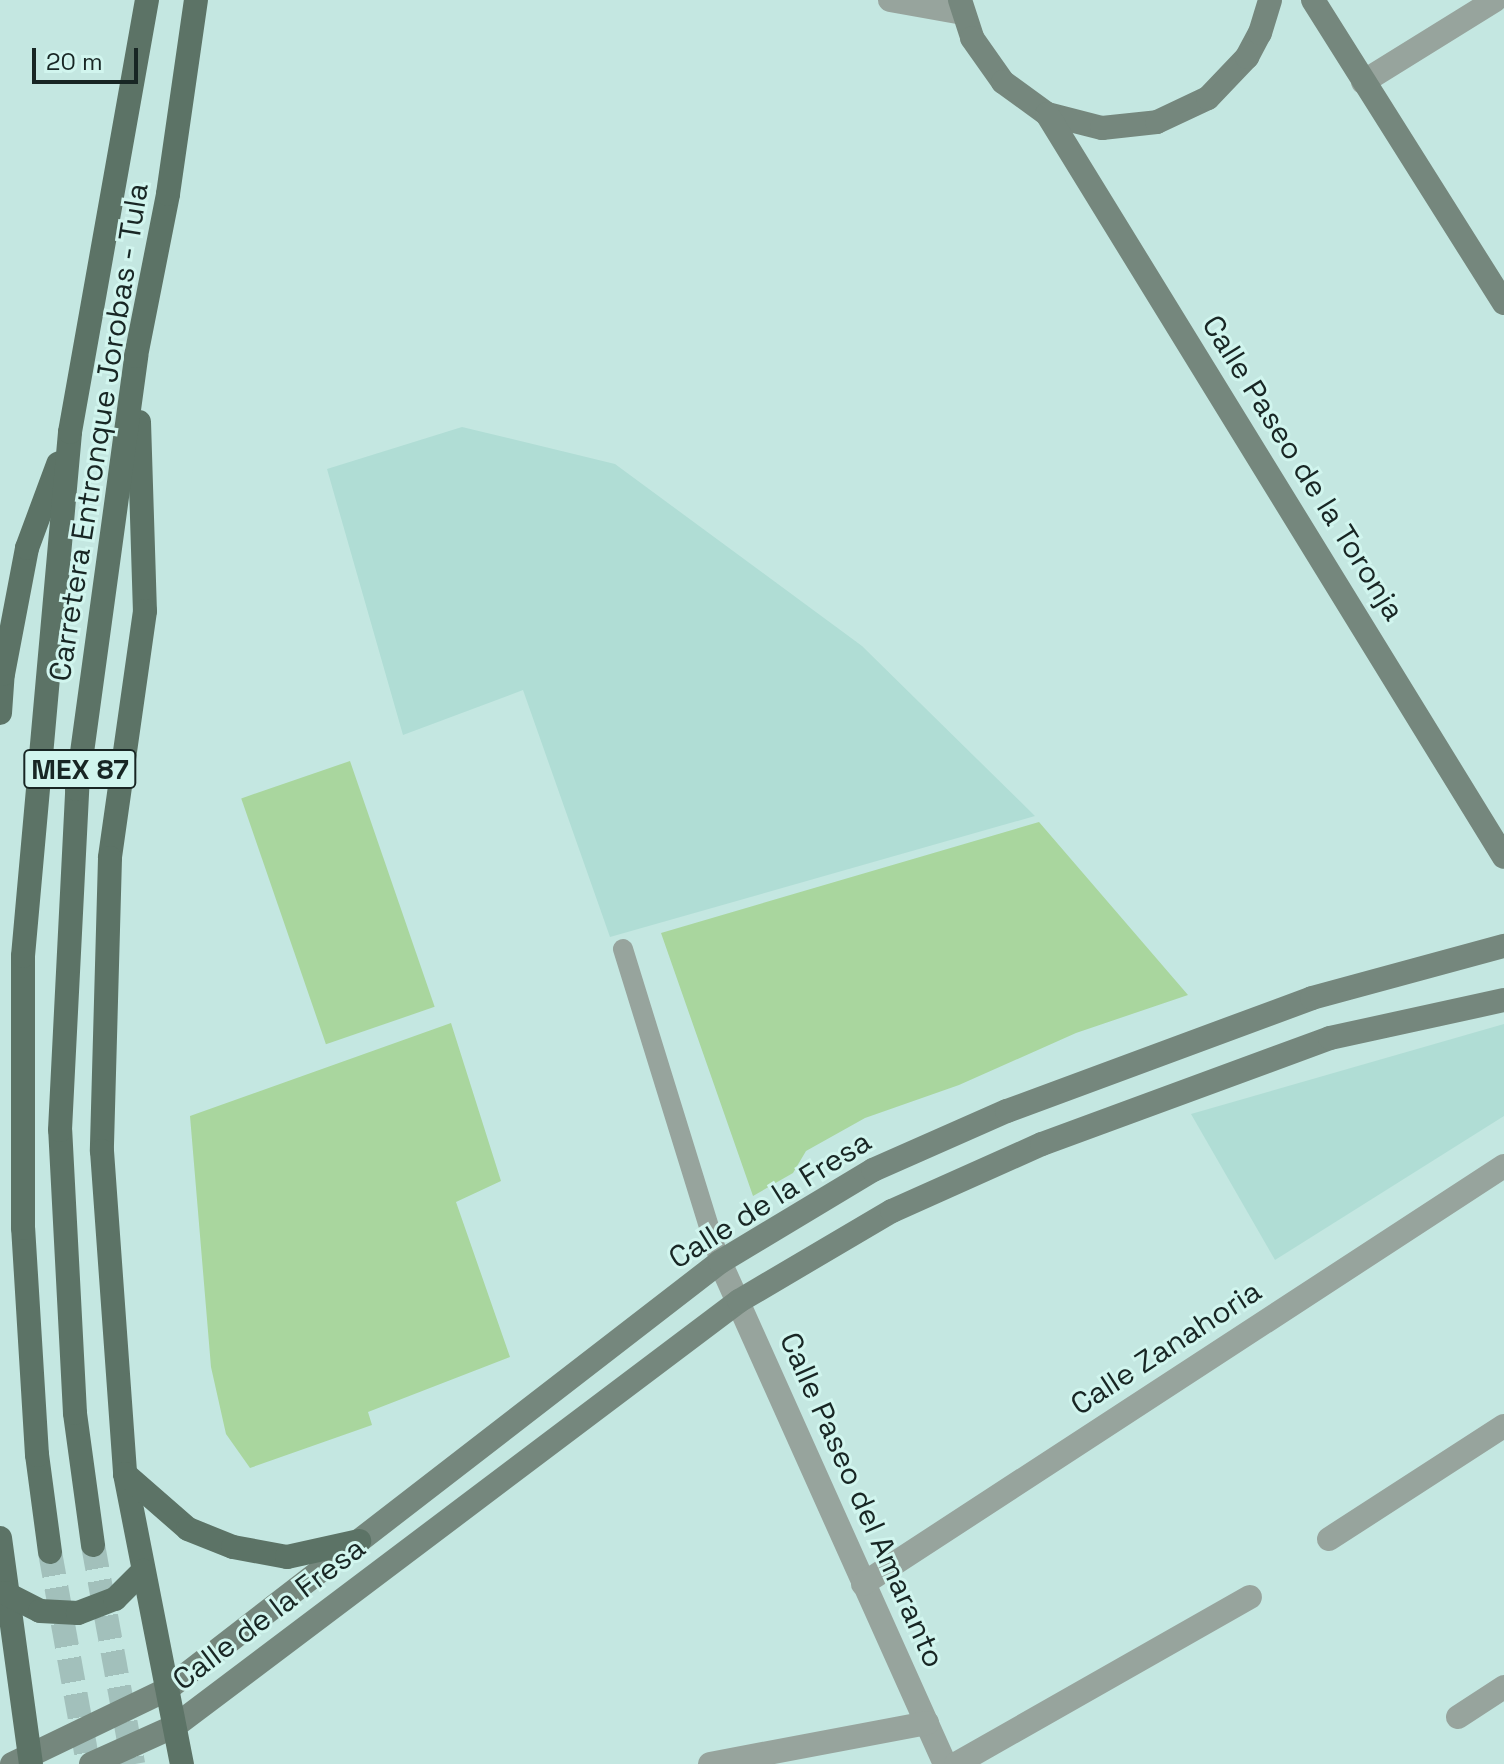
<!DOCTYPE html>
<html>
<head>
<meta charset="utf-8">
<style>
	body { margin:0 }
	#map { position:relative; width:1504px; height:1764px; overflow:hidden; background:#c4e7e1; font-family:"Space Grotesk",sans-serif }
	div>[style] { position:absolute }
	.built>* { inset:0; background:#b0ddd5 }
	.green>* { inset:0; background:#a9d69e; transform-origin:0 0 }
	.primary-tunnel>* { height:24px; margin-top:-12px; transform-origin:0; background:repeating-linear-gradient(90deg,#a2c0bb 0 24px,transparent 0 36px) }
	.lane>* { height:20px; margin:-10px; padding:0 10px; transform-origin:10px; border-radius:10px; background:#97a49d }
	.street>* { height:24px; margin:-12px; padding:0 12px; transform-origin:12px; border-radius:12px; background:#97a49d }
	.secondary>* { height:24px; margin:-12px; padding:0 12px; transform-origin:12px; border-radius:12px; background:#75877d }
	.primary>* { height:24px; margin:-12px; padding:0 12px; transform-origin:12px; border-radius:12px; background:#5c7366 }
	span { translate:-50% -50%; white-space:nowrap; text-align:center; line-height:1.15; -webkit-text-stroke:6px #d1f5ee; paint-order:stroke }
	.shield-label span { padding:2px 6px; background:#d1f5ee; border:2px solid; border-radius:6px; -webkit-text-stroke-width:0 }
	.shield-label { font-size:28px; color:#182624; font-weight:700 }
	.street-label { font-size:30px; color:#182624 }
	.scale { position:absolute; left:32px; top:48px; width:106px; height:36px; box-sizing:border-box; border:4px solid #182624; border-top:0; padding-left:10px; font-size:24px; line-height:28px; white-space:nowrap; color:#182624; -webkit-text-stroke:6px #d1f5ee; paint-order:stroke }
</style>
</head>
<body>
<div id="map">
	<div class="built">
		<i style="clip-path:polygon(462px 427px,615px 464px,862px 646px,1035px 816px,610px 937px,523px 690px,403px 735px,327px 469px)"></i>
		<i style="clip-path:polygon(1504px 1024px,1504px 1116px,1275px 1260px,1191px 1114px)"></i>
	</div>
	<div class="green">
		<i style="left:350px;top:761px;width:260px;height:115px;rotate:71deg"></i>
		<i style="clip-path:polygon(1039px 822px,1188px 995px,1076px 1033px,959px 1085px,865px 1118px,806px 1151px,793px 1173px,753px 1196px,661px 933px)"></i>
		<i style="clip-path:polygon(451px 1023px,501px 1181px,456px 1202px,510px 1357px,368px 1412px,372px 1425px,250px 1468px,226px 1434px,211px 1367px,190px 1116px)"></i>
	</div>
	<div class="primary-tunnel">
		<i style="left:93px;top:1545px;width:223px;rotate:79.6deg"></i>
		<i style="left:50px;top:1552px;width:215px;rotate:79.8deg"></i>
	</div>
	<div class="lane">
		<i style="left:623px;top:949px;width:328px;rotate:72.8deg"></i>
	</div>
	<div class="street">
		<i style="left:890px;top:0;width:74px;rotate:10.1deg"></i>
		<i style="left:1363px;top:82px;width:155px;rotate:-31.8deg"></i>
		<i style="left:720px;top:1262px;width:550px;rotate:65.86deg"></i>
		<i style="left:1329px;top:1539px;width:208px;rotate:-32.9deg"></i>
		<i style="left:863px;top:1584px;width:765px;rotate:-33.11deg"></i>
		<i style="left:1458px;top:1717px;width:55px;rotate:-33.1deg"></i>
		<i style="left:710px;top:1764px;width:221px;rotate:-10.7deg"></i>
		<i style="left:956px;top:1764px;width:338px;rotate:-29.6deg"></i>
	</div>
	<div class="secondary">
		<i style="left:960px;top:0;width:40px;rotate:72deg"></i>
		<i style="left:972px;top:38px;width:54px;rotate:54.8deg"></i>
		<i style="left:1003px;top:82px;width:54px;rotate:36deg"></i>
		<i style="left:1047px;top:114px;width:57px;rotate:14.3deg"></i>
		<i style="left:1102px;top:128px;width:55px;rotate:-6.2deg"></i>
		<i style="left:1157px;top:122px;width:56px;rotate:-25.2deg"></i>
		<i style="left:1208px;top:98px;width:57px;rotate:-46.4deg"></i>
		<i style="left:1247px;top:57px;width:27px;rotate:-62deg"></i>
		<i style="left:1260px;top:33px;width:34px;rotate:-73deg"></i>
		<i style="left:1313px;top:0;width:358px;rotate:57.8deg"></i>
		<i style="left:1047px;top:114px;width:872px;rotate:58.41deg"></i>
		<i style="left:12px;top:1764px;width:171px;rotate:-25.7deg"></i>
		<i style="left:166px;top:1690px;width:700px;rotate:-37.69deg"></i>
		<i style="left:720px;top:1262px;width:179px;rotate:-31deg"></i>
		<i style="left:873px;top:1170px;width:146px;rotate:-23.8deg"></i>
		<i style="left:1007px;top:1111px;width:325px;rotate:-20.3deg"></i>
		<i style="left:1312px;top:998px;width:199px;rotate:-15.2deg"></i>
		<i style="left:91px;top:1764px;width:92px;rotate:-24.3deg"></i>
		<i style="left:175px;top:1726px;width:706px;rotate:-37deg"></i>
		<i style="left:739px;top:1301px;width:178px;rotate:-30.5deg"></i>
		<i style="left:892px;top:1211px;width:164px;rotate:-24.1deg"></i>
		<i style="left:1042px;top:1144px;width:307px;rotate:-20.2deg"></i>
		<i style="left:1330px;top:1038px;width:178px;rotate:-12.3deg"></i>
	</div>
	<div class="primary">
		<i style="left:139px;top:422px;width:189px;rotate:88.2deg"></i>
		<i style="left:145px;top:611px;width:249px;rotate:98.1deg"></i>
		<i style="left:110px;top:858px;width:293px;rotate:91.6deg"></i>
		<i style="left:102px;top:1151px;width:324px;rotate:85.9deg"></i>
		<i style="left:125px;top:1474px;width:296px;rotate:78.9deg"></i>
		<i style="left:0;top:713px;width:39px;rotate:-86deg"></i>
		<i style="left:3px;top:674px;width:128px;rotate:-79.2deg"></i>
		<i style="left:27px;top:548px;width:90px;rotate:-69.7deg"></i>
		<i style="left:125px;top:1474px;width:84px;rotate:41.1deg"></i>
		<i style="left:188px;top:1529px;width:48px;rotate:21.8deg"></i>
		<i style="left:233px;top:1547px;width:55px;rotate:10.5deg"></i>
		<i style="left:287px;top:1557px;width:74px;rotate:-12.5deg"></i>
		<i style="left:0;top:1538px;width:228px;rotate:82.2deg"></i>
		<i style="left:93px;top:1545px;width:133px;rotate:-97.8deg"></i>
		<i style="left:75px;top:1413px;width:283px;rotate:-93deg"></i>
		<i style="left:60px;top:1130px;width:341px;rotate:-87.1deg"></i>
		<i style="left:77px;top:789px;width:437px;rotate:-82.2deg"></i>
		<i style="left:136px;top:356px;width:165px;rotate:-78.8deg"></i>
		<i style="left:168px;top:194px;width:196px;rotate:-81.8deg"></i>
		<i style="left:50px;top:1552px;width:98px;rotate:-97.6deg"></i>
		<i style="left:37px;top:1455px;width:227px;rotate:-93.5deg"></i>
		<i style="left:23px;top:1228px;width:272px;rotate:-90deg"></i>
		<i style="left:23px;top:956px;width:526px;rotate:-84.87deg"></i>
		<i style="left:70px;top:432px;width:439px;rotate:-79.9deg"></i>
		<i style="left:5px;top:1593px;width:39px;rotate:27deg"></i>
		<i style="left:40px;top:1611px;width:38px;rotate:3deg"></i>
		<i style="left:78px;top:1613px;width:40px;rotate:-21deg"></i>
		<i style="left:115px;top:1599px;width:40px;rotate:-45deg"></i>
	</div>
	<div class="shield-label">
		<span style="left:80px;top:769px">MEX 87</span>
	</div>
	<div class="street-label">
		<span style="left:99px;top:432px;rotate:-81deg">Carretera Entronque Jorobas - Tula</span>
		<span style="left:1303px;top:468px;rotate:58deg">Calle Paseo de la Toronja</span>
		<span style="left:770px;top:1200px;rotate:-32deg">Calle de la Fresa</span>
		<span style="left:1166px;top:1348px;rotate:-33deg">Calle Zanahoria</span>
		<span style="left:862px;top:1500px;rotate:66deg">Calle Paseo del Amaranto</span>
		<span style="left:269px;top:1614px;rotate:-37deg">Calle de la Fresa</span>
	</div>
	<div class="scale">20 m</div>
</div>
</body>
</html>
